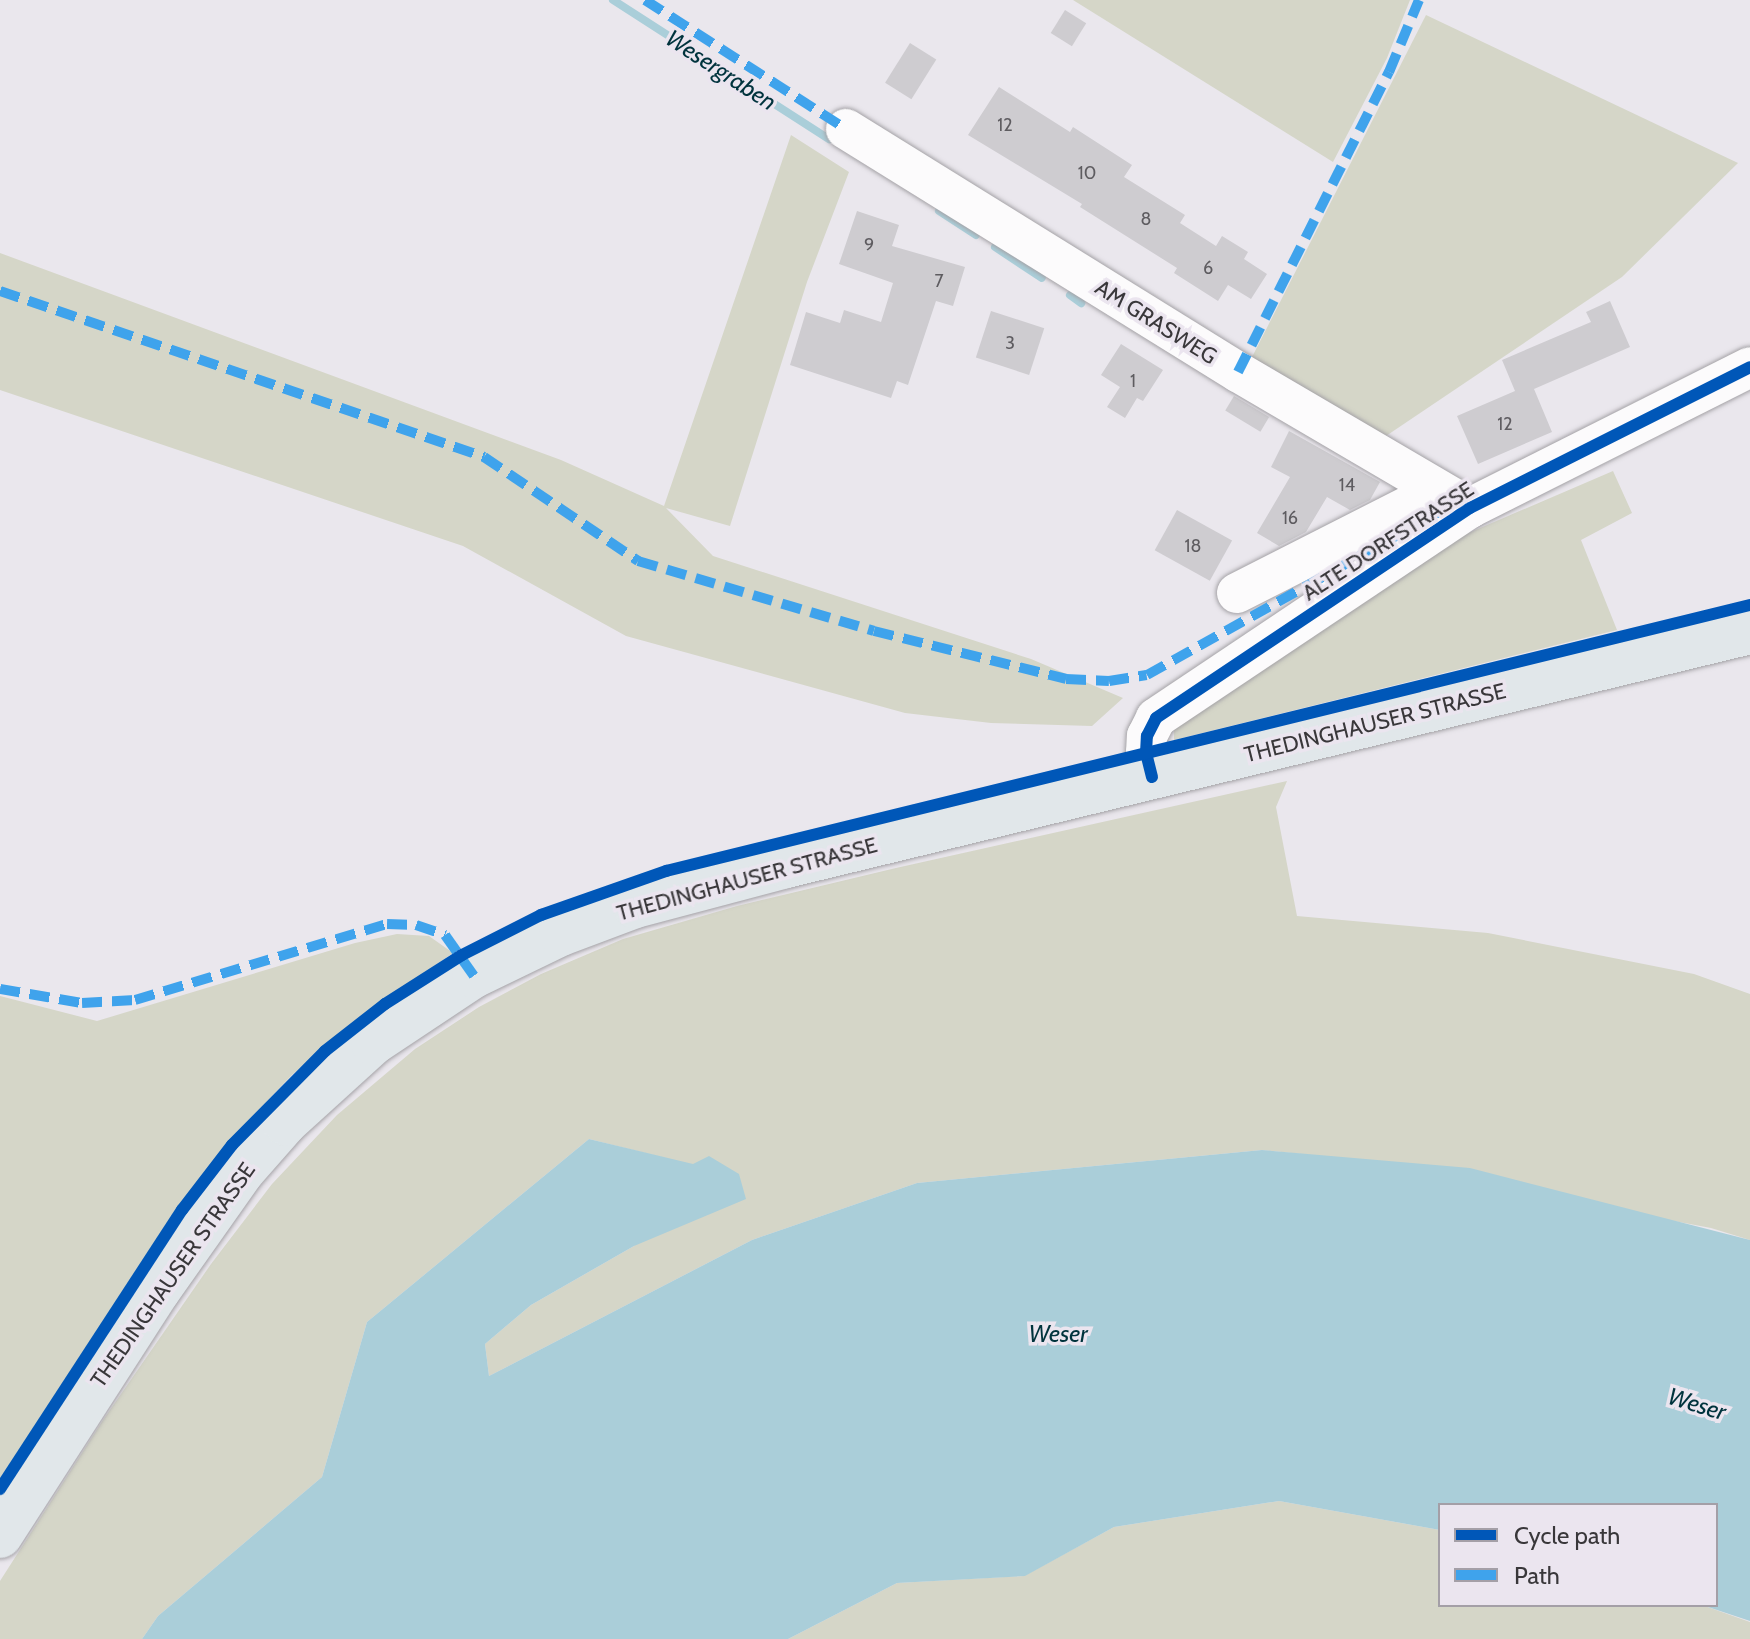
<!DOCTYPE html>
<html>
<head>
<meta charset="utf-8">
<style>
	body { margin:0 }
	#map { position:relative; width:1750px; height:1639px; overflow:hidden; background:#eae7ed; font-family:Cabin,sans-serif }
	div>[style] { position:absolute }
	.green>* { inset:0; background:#d5d6c8 }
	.water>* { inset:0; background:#aaced9 }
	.stream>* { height:8px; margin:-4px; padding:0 4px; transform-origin:4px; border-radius:4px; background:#aaced9 }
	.building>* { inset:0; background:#ceccd0; transform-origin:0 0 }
	.roads { filter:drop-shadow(0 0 2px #a4a2a6) drop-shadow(0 0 2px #a4a2a6) }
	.minor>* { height:40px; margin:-20px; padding:0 20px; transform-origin:20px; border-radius:20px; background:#fcfbfc }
	.major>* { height:44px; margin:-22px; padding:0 22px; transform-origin:22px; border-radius:22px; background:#e1e7ea }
	.quiet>* { height:10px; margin-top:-5px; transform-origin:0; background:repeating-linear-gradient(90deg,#3fa3ec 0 20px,transparent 0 30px) }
	.cycleway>* { height:12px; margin:-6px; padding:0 6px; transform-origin:6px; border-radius:6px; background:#0057b8 }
	span { translate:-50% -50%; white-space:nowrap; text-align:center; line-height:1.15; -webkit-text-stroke:7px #ebe5ef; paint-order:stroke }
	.number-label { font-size:18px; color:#5e5c60 }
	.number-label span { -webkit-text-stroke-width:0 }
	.street-label { font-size:22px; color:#39373a }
	.water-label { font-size:24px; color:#00333d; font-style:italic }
	.legend { position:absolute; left:1438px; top:1503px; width:280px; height:104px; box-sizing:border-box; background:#ebe5ef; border:2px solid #a49fa7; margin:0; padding:10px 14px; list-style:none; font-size:24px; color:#39373a }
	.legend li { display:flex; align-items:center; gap:16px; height:40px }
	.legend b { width:40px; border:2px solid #a49fa7 }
</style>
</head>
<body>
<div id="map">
	<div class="green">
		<i style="clip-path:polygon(1073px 0,1410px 0,1387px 58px,1333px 162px)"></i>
		<i style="clip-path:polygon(1426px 15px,1738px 163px,1622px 277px,1383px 438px,1248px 365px)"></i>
		<i style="clip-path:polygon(791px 135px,849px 172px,807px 282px,730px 526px,666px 508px,713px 556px,1031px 659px,1123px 698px,1092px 726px,991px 723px,905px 713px,626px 636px,463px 546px,0 390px,0 253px,561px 460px,664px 506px)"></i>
		<i style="clip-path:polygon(1613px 471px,1632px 513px,1581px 540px,1617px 630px,1174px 740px,1174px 722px,1450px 541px)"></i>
		<i style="clip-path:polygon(1287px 781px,1276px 807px,1297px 916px,1488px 933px,1694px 974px,1750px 994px,1750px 1240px,1711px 1228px,1339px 1158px,1262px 1150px,917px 1183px,752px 1240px,489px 1376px,485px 1344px,531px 1305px,634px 1246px,693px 1165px,589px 1139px,367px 1322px,322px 1477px,158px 1616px,142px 1639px,0 1639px,0 1581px,103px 1420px,211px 1264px,272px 1184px,337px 1115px,415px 1049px,479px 1007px,541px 974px,623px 939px,737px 906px,896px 868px)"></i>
		<i style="clip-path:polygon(397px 934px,429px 936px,453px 953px,364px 1014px,292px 1075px,234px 1136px,182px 1202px,0 1481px,0 996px,97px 1021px,355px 943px)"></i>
		<i style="clip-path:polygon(1279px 1501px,1440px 1530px,1440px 1605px,1702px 1605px,1750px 1622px,1750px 1639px,788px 1639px,897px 1583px,1024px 1576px,1114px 1527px)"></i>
	</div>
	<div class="water">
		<i style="clip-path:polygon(589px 1139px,693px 1164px,709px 1156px,739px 1174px,746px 1199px,634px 1246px,531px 1305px,485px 1344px,489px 1376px,752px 1240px,917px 1183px,1262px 1150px,1470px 1168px,1750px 1240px,1750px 1621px,1702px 1605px,1716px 1605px,1716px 1505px,1440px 1505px,1440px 1530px,1279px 1501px,1114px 1527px,1025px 1576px,897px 1583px,788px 1639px,142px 1639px,158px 1616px,322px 1477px,367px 1322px)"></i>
	</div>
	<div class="stream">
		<i style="left:613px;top:0;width:257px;rotate:32.8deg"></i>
		<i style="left:939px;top:211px;width:44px;rotate:33deg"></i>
		<i style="left:995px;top:247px;width:56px;rotate:33.4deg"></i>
		<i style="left:1070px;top:295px;width:14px;rotate:36deg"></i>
	</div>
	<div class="building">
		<i style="left:1065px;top:10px;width:25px;height:27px;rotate:32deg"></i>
		<i style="left:910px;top:43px;width:31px;height:47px;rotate:32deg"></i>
		<i style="clip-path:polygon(999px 87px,1070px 132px,1073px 127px,1132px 165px,1124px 177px,1185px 215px,1180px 223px,1216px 246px,1222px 236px,1248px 252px,1244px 259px,1267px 274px,1251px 299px,1228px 285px,1218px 301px,1174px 273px,1177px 268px,1080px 207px,1082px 204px,968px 135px)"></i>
		<i style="clip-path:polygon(857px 211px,899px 225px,892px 246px,965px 267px,953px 306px,936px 301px,908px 385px,897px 381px,891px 398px,790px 365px,806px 312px,840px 323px,844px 310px,881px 322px,893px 283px,839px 264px)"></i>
		<i style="clip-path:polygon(1610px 301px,1630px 347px,1534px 389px,1552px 432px,1478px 464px,1457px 416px,1515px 391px,1502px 360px,1591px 322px,1586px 312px)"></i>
		<i style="left:991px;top:311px;width:56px;height:49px;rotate:18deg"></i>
		<i style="clip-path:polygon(1121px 344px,1163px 370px,1143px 401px,1137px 398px,1125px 418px,1107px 407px,1120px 387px,1101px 375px)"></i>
		<i style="left:1234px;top:396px;width:41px;height:17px;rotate:31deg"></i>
		<i style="clip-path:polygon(1289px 431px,1380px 482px,1370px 500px,1350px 510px,1327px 497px,1306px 532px,1279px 546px,1257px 533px,1290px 477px,1271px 467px)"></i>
		<i style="left:1177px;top:510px;width:63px;height:46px;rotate:29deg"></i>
	</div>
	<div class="roads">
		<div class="minor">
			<i style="left:846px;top:129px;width:461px;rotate:31.8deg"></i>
			<i style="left:1238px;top:372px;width:269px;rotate:30.4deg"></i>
			<i style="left:1237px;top:593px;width:208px;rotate:-26.9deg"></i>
			<i style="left:1422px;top:499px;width:16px;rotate:-52deg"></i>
			<i style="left:1152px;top:777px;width:25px;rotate:-104deg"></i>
			<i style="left:1146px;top:753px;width:17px;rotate:-87deg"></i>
			<i style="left:1147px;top:736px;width:20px;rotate:-63deg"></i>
			<i style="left:1156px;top:718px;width:378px;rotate:-33.8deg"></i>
			<i style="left:1470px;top:508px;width:313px;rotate:-26.7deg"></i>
		</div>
		<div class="major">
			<i style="left:0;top:1536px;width:292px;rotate:-57.2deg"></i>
			<i style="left:158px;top:1291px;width:146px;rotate:-54.8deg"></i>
			<i style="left:242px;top:1172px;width:65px;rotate:-48.7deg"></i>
			<i style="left:285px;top:1123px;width:119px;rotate:-42.3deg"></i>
			<i style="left:373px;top:1043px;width:121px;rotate:-33.6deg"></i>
			<i style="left:474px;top:976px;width:97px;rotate:-25.8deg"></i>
			<i style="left:561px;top:934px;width:79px;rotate:-20.7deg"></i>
			<i style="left:635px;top:906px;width:156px;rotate:-14.8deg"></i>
			<i style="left:786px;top:866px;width:992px;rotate:-13.64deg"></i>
		</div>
	</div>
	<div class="quiet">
		<i style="left:645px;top:0;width:239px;rotate:32.7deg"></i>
		<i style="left:0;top:291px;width:512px;rotate:18.93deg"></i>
		<i style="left:484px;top:457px;width:186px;rotate:34deg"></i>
		<i style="left:638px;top:561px;width:246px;rotate:16.5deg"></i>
		<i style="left:874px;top:631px;width:198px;rotate:14deg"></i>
		<i style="left:1066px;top:679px;width:43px;rotate:2.7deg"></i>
		<i style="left:1109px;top:681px;width:38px;rotate:-9deg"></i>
		<i style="left:1147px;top:675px;width:334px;rotate:-29.2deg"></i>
		<i style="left:1439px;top:512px;width:19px;rotate:-58deg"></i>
		<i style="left:1238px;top:372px;width:336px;rotate:-63.3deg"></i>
		<i style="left:1389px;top:72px;width:78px;rotate:-67.4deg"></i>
		<i style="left:0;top:989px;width:83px;rotate:9.7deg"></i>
		<i style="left:82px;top:1003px;width:53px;rotate:-3.2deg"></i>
		<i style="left:135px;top:1000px;width:263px;rotate:-16.8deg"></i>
		<i style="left:387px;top:924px;width:29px;rotate:2deg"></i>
		<i style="left:416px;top:925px;width:31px;rotate:19deg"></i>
		<i style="left:445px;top:935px;width:50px;rotate:54.7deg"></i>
	</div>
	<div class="cycleway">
		<i style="left:1152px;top:777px;width:25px;rotate:-104deg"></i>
		<i style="left:1146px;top:753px;width:17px;rotate:-87deg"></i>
		<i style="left:1147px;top:736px;width:20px;rotate:-63deg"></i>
		<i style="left:1156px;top:718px;width:378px;rotate:-33.8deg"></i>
		<i style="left:1470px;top:508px;width:313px;rotate:-26.7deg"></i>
		<i style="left:0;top:1489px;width:333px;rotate:-56.9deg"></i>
		<i style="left:182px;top:1210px;width:82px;rotate:-52.4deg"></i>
		<i style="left:232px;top:1145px;width:132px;rotate:-45.3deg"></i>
		<i style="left:325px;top:1051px;width:76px;rotate:-38.1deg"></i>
		<i style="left:385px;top:1004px;width:91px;rotate:-32.5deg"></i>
		<i style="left:462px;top:955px;width:89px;rotate:-26.9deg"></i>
		<i style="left:541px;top:915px;width:133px;rotate:-19.4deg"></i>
		<i style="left:666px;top:871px;width:1116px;rotate:-13.79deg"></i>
	</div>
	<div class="number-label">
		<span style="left:1005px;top:125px">12</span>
		<span style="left:1087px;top:173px">10</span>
		<span style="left:1146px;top:219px">8</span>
		<span style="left:869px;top:245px">9</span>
		<span style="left:1208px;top:268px">6</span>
		<span style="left:939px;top:281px">7</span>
		<span style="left:1010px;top:343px">3</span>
		<span style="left:1133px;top:381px">1</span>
		<span style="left:1505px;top:424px">12</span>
		<span style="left:1347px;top:485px">14</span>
		<span style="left:1290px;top:518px">16</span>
		<span style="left:1193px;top:546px">18</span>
	</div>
	<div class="street-label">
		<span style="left:1156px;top:322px;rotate:32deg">AM GRASWEG</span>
		<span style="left:1388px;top:541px;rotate:-33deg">ALTE DORFSTRASSE</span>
		<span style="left:1375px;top:723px;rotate:-14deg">THEDINGHAUSER STRASSE</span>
		<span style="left:747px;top:879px;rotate:-15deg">THEDINGHAUSER STRASSE</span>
		<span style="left:173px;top:1275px;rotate:-55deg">THEDINGHAUSER STRASSE</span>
	</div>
	<div class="water-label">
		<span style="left:721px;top:70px;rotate:33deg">Wesergraben</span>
		<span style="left:1058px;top:1334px">Weser</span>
		<span style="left:1697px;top:1404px;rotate:17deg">Weser</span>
	</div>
	<ul class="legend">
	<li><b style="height:10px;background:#0057b8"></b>Cycle path</li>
	<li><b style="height:10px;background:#3fa3ec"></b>Path</li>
	</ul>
</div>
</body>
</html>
